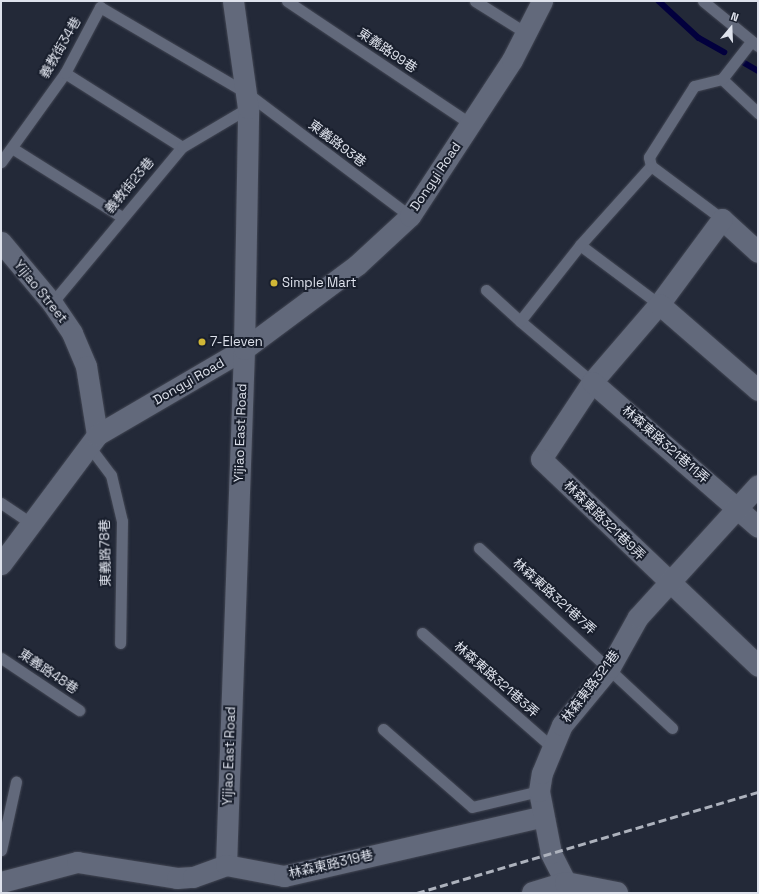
<!DOCTYPE html>
<html>
<head>
<meta charset="utf-8">
<style>
	body { margin:0 }
	#map { position:relative; width:759px; height:894px; overflow:hidden; background:#232938; font-family:"Space Grotesk","Noto Sans TC",sans-serif }
	div>[style] { position:absolute }
	.stream>* { height:5.5px; margin:-2.75px; padding:0 2.75px; transform-origin:2.75px; border-radius:2.75px; background:#02003d }
	.roads { filter:drop-shadow(0 0 1px #434754) drop-shadow(0 0 1px #434754) }
	.service>* { height:11px; margin:-5.5px; padding:0 5.5px; transform-origin:5.5px; border-radius:5.5px; background:#62697b }
	.minor>* { height:21px; margin:-10.5px; padding:0 10.5px; transform-origin:10.5px; border-radius:10.5px; background:#62697b }
	.secondary>* { height:22px; margin:-11px; padding:0 11px; transform-origin:11px; border-radius:11px; background:#62697b }
	.rail>* { height:3px; margin-top:-1.5px; transform-origin:0; background:repeating-linear-gradient(90deg,#adb2bd 0 8px,transparent 0 12px) }
	.dots>* { width:11px; height:11px; translate:-50% -50%; box-sizing:border-box; border:2px solid #191f2d; border-radius:50% }
	span { translate:-50% -50%; white-space:nowrap; text-align:center; line-height:1.15; -webkit-text-stroke:4px #191f2d; paint-order:stroke }
	.street-label { font-size:13px; color:#dee2ec }
	.poi-label { font-size:13px; color:#dee2ec }
	.left { translate:0 -50%; text-align:left }
	.frame { position:absolute; inset:0; border:2px solid #dee2ec; pointer-events:none }
	.north { position:absolute; left:711px; top:8px; width:40px; height:40px; -webkit-text-stroke:3px #191f2d; paint-order:stroke; rotate:19deg; font-size:11px; font-weight:700; line-height:16px; text-align:center; color:#dee2ec }
	.north::after { content:''; display:block; margin:auto; width:14px; height:18px; background:#dee2ec; clip-path:polygon(50% 0,100% 100%,50% 72%,0 100%) }
</style>
</head>
<body>
<div id="map">
	<div class="stream">
		<i style="left:659px;top:1px;width:54px;rotate:42.8deg"></i>
		<i style="left:699px;top:38px;width:29px;rotate:29deg"></i>
		<i style="left:741px;top:61px;width:20px;rotate:30deg"></i>
	</div>
	<div class="roads">
		<div class="service">
			<i style="left:287px;top:1px;width:221px;rotate:33.8deg"></i>
			<i style="left:475px;top:1px;width:60px;rotate:32.1deg"></i>
			<i style="left:703px;top:1px;width:71px;rotate:39.3deg"></i>
			<i style="left:65px;top:73px;width:138px;rotate:32.3deg"></i>
			<i style="left:722px;top:79px;width:50px;rotate:43.4deg"></i>
			<i style="left:12px;top:148px;width:130px;rotate:32.1deg"></i>
			<i style="left:1px;top:162px;width:110px;rotate:-54.3deg"></i>
			<i style="left:65px;top:73px;width:75px;rotate:-62.1deg"></i>
			<i style="left:100px;top:7px;width:172px;rotate:30.4deg"></i>
			<i style="left:248px;top:94px;width:203px;rotate:37deg"></i>
			<i style="left:651px;top:166px;width:89px;rotate:36.7deg"></i>
			<i style="left:580px;top:245px;width:99px;rotate:36.8deg"></i>
			<i style="left:486px;top:290px;width:46px;rotate:42.4deg"></i>
			<i style="left:52px;top:303px;width:203px;rotate:-50.2deg"></i>
			<i style="left:182px;top:147px;width:77px;rotate:-30.6deg"></i>
			<i style="left:592px;top:382px;width:94px;rotate:-139.7deg"></i>
			<i style="left:520px;top:321px;width:97px;rotate:-51.7deg"></i>
			<i style="left:580px;top:245px;width:106px;rotate:-48.1deg"></i>
			<i style="left:651px;top:166px;width:9px;rotate:-103deg"></i>
			<i style="left:649px;top:157px;width:84px;rotate:-57.6deg"></i>
			<i style="left:694px;top:86px;width:29px;rotate:-14deg"></i>
			<i style="left:722px;top:79px;width:46px;rotate:-52.1deg"></i>
			<i style="left:89px;top:446px;width:36px;rotate:53deg"></i>
			<i style="left:111px;top:475px;width:47px;rotate:76.6deg"></i>
			<i style="left:122px;top:521px;width:122px;rotate:90.9deg"></i>
			<i style="left:1px;top:503px;width:36px;rotate:34deg"></i>
			<i style="left:479px;top:548px;width:264px;rotate:43deg"></i>
			<i style="left:422px;top:633px;width:174px;rotate:41.3deg"></i>
			<i style="left:1px;top:658px;width:94px;rotate:33.7deg"></i>
			<i style="left:383px;top:729px;width:118px;rotate:41.2deg"></i>
			<i style="left:472px;top:807px;width:69px;rotate:-13.4deg"></i>
			<i style="left:1px;top:850px;width:70px;rotate:-77.6deg"></i>
		</div>
		<div class="minor">
			<i style="left:1px;top:242px;width:80px;rotate:50.1deg"></i>
			<i style="left:52px;top:303px;width:36px;rotate:56deg"></i>
			<i style="left:72px;top:333px;width:36px;rotate:67deg"></i>
			<i style="left:86px;top:366px;width:70px;rotate:80.9deg"></i>
			<i style="left:758px;top:252px;width:49px;rotate:-137.5deg"></i>
			<i style="left:722px;top:219px;width:106px;rotate:126.5deg"></i>
			<i style="left:659px;top:304px;width:103px;rotate:130.7deg"></i>
			<i style="left:592px;top:382px;width:92px;rotate:123.5deg"></i>
			<i style="left:541px;top:459px;width:300px;rotate:43.6deg"></i>
			<i style="left:659px;top:304px;width:131px;rotate:41deg"></i>
			<i style="left:592px;top:382px;width:220px;rotate:41.1deg"></i>
			<i style="left:1px;top:564px;width:161px;rotate:-53.3deg"></i>
			<i style="left:97px;top:435px;width:170px;rotate:-30.3deg"></i>
			<i style="left:244px;top:349px;width:141px;rotate:-36.6deg"></i>
			<i style="left:357px;top:265px;width:72px;rotate:-42.8deg"></i>
			<i style="left:410px;top:216px;width:186px;rotate:-56.8deg"></i>
			<i style="left:512px;top:60px;width:66px;rotate:-63deg"></i>
			<i style="left:226px;top:865px;width:516px;rotate:-88deg"></i>
			<i style="left:244px;top:349px;width:241px;rotate:-89deg"></i>
			<i style="left:248px;top:108px;width:108px;rotate:-98deg"></i>
			<i style="left:1px;top:882px;width:79px;rotate:-14.7deg"></i>
			<i style="left:77px;top:862px;width:101px;rotate:9.1deg"></i>
			<i style="left:177px;top:878px;width:16px;rotate:-4deg"></i>
			<i style="left:193px;top:877px;width:35px;rotate:-20deg"></i>
			<i style="left:226px;top:865px;width:59px;rotate:10.7deg"></i>
			<i style="left:284px;top:876px;width:266px;rotate:-13deg"></i>
			<i style="left:566px;top:883px;width:34px;rotate:-117deg"></i>
			<i style="left:551px;top:853px;width:63px;rotate:-101deg"></i>
			<i style="left:539px;top:791px;width:18px;rotate:-81deg"></i>
			<i style="left:542px;top:773px;width:52px;rotate:-67.4deg"></i>
			<i style="left:562px;top:725px;width:75px;rotate:-50.4deg"></i>
			<i style="left:610px;top:667px;width:57px;rotate:-60.8deg"></i>
			<i style="left:638px;top:617px;width:178px;rotate:-47.7deg"></i>
		</div>
		<div class="secondary">
			<i style="left:533px;top:893px;width:34px;rotate:-17deg"></i>
			<i style="left:566px;top:883px;width:52px;rotate:11.1deg"></i>
		</div>
	</div>
	<div class="rail">
		<i style="left:417px;top:893px;width:356px;rotate:-16.5deg"></i>
	</div>
	<div class="dots">
		<i style="left:274px;top:283px;background:#d1b736"></i>
		<i style="left:202px;top:342px;background:#d1b736"></i>
	</div>
	<div class="street-label">
		<span style="left:61px;top:48px;rotate:-60deg">義教街34巷</span>
		<span style="left:387px;top:51px;rotate:34deg">東義路99巷</span>
		<span style="left:337px;top:144px;rotate:37deg">東義路93巷</span>
		<span style="left:436px;top:177px;rotate:-56deg">Dongyi Road</span>
		<span style="left:130px;top:186px;rotate:-50deg">義教街23巷</span>
		<span style="left:40px;top:292px;rotate:51deg">Yijiao Street</span>
		<span style="left:189px;top:382px;rotate:-30deg">Dongyi Road</span>
		<span style="left:241px;top:433px;rotate:-88deg">Yijiao East Road</span>
		<span style="left:665px;top:445px;rotate:41deg">林森東路321巷11弄</span>
		<span style="left:604px;top:521px;rotate:44deg">林森東路321巷9弄</span>
		<span style="left:106px;top:553px;rotate:-91deg">東義路78巷</span>
		<span style="left:554px;top:597px;rotate:42deg">林森東路321巷7弄</span>
		<span style="left:48px;top:672px;rotate:34deg">東義路48巷</span>
		<span style="left:496px;top:680px;rotate:41deg">林森東路321巷3弄</span>
		<span style="left:591px;top:687px;rotate:-53deg">林森東路321巷</span>
		<span style="left:230px;top:756px;rotate:-88deg">Yijiao East Road</span>
		<span style="left:331px;top:865px;rotate:-13deg">林森東路319巷</span>
	</div>
	<div class="poi-label">
		<span class="left" style="left:282px;top:283px">Simple Mart</span>
		<span class="left" style="left:210px;top:342px">7-Eleven</span>
	</div>
	<div class="frame"></div>
	<div class="north">N</div>
</div>
</body>
</html>
